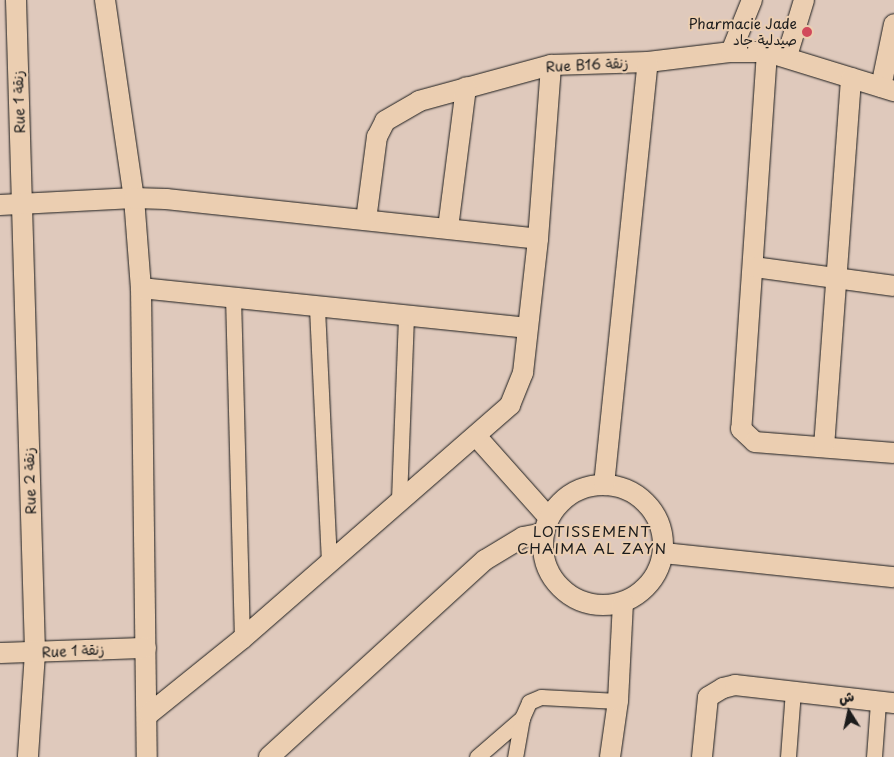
<!DOCTYPE html>
<html>
<head>
<meta charset="utf-8">
<style>
	body { margin:0 }
	#map { position:relative; width:894px; height:757px; overflow:hidden; background:#dfc9bc; font-family:"Playpen Sans","Playpen Sans Arabic",sans-serif }
	div>[style] { position:absolute }
	.roads { filter:drop-shadow(0 0 1px #1c1c1c) drop-shadow(0 0 1px #1c1c1c) }
	.pedestrian>* { height:15px; margin:-7.5px; padding:0 7.5px; transform-origin:7.5px; border-radius:7.5px; background:#ebceb1 }
	.minor>* { height:20px; margin:-10px; padding:0 10px; transform-origin:10px; border-radius:10px; background:#ebceb1 }
	.minor>.ring { margin:-10px; padding:0; box-sizing:content-box; background:none; border:20px solid #ebceb1; border-radius:50% }
	.dots>* { width:14px; height:14px; translate:-50% -50%; box-sizing:border-box; border:2px solid #ebceb1; border-radius:50% }
	span { translate:-50% -50%; white-space:nowrap; text-align:center; line-height:1.15; -webkit-text-stroke:4px #ebceb1; paint-order:stroke }
	.poi-label { font-size:14px; color:#1c1c1c }
	.right { translate:-100% -50%; text-align:right }
	.street-label { font-size:14px; color:#1c1c1c }
	.neighbourhood-label { font-size:15px; color:#1c1c1c; letter-spacing:1px }
	.north { position:absolute; left:824px; top:687px; width:50px; height:50px; -webkit-text-stroke:4px #ebceb1; paint-order:stroke; rotate:350deg; font-size:14px; font-weight:700; line-height:20px; text-align:center; color:#1c1c1c }
	.north::after { content:''; display:block; margin:auto; width:18px; height:22px; background:#1c1c1c; clip-path:polygon(50% 0,100% 100%,50% 72%,0 100%) }
</style>
</head>
<body>
<div id="map">
	<div class="roads">
		<div class="pedestrian">
			<i style="left:233px;top:296px;width:343px;rotate:88.5deg"></i>
			<i style="left:317px;top:308px;width:254px;rotate:87.3deg"></i>
			<i style="left:399px;top:499px;width:182px;rotate:-87.8deg"></i>
			<i style="left:522px;top:718px;width:17px;rotate:-66deg"></i>
			<i style="left:529px;top:702px;width:13px;rotate:-23deg"></i>
			<i style="left:541px;top:697px;width:77px;rotate:3deg"></i>
			<i style="left:477px;top:757px;width:60px;rotate:-40.9deg"></i>
			<i style="left:522px;top:718px;width:40px;rotate:100deg"></i>
			<i style="left:788px;top:757px;width:66px;rotate:-85.7deg"></i>
			<i style="left:874px;top:757px;width:55px;rotate:-85.8deg"></i>
		</div>
		<div class="minor">
			<i style="left:16px;top:0;width:653px;rotate:88.33deg"></i>
			<i style="left:35px;top:653px;width:104px;rotate:93.9deg"></i>
			<i style="left:105px;top:0;width:200px;rotate:81.7deg"></i>
			<i style="left:134px;top:198px;width:90px;rotate:85.6deg"></i>
			<i style="left:141px;top:288px;width:469px;rotate:89.3deg"></i>
			<i style="left:731px;top:52px;width:56px;rotate:-68deg"></i>
			<i style="left:767px;top:52px;width:378px;rotate:93.9deg"></i>
			<i style="left:741px;top:429px;width:19px;rotate:43deg"></i>
			<i style="left:755px;top:442px;width:139px;rotate:4.5deg"></i>
			<i style="left:787px;top:56px;width:59px;rotate:-73.1deg"></i>
			<i style="left:881px;top:87px;width:64px;rotate:-78.3deg"></i>
			<i style="left:0;top:205px;width:134px;rotate:-3deg"></i>
			<i style="left:134px;top:198px;width:32px;rotate:2deg"></i>
			<i style="left:166px;top:199px;width:374px;rotate:6.1deg"></i>
			<i style="left:366px;top:220px;width:84px;rotate:-82.5deg"></i>
			<i style="left:377px;top:137px;width:18px;rotate:-63deg"></i>
			<i style="left:385px;top:121px;width:39px;rotate:-30deg"></i>
			<i style="left:419px;top:101px;width:137px;rotate:-15.3deg"></i>
			<i style="left:551px;top:65px;width:97px;rotate:-1.8deg"></i>
			<i style="left:648px;top:62px;width:84px;rotate:-6.9deg"></i>
			<i style="left:731px;top:52px;width:36px"></i>
			<i style="left:767px;top:52px;width:133px;rotate:17.1deg"></i>
			<i style="left:448px;top:228px;width:142px;rotate:-82.7deg"></i>
			<i style="left:754px;top:267px;width:141px;rotate:7.7deg"></i>
			<i style="left:141px;top:288px;width:387px;rotate:5.9deg"></i>
			<i style="left:476px;top:436px;width:110px;rotate:48.3deg"></i>
			<i style="left:824px;top:447px;width:370px;rotate:-85.8deg"></i>
			<i class="ring" style="left:543px;top:485px;width:100px;height:100px"></i>
			<i style="left:604px;top:485px;width:425px;rotate:-84.1deg"></i>
			<i style="left:664px;top:553px;width:231px;rotate:6deg"></i>
			<i style="left:0;top:653px;width:146px;rotate:-2deg"></i>
			<i style="left:149px;top:714px;width:119px;rotate:-38.9deg"></i>
			<i style="left:242px;top:639px;width:356px;rotate:-41.1deg"></i>
			<i style="left:510px;top:405px;width:35px;rotate:-68deg"></i>
			<i style="left:523px;top:373px;width:135px;rotate:-83.6deg"></i>
			<i style="left:538px;top:239px;width:174px;rotate:-85.7deg"></i>
			<i style="left:269px;top:757px;width:292px;rotate:-42.4deg"></i>
			<i style="left:485px;top:560px;width:44px;rotate:-31.2deg"></i>
			<i style="left:523px;top:537px;width:21px;rotate:-11deg"></i>
			<i style="left:610px;top:757px;width:57px;rotate:-81.9deg"></i>
			<i style="left:618px;top:701px;width:98px;rotate:-87.1deg"></i>
			<i style="left:702px;top:757px;width:60px;rotate:-84.3deg"></i>
			<i style="left:708px;top:697px;width:17px;rotate:-31deg"></i>
			<i style="left:723px;top:688px;width:12px;rotate:-14deg"></i>
			<i style="left:735px;top:685px;width:160px;rotate:6.5deg"></i>
		</div>
	</div>
	<div class="dots">
		<i style="left:807px;top:32px;background:#d1495b"></i>
	</div>
	<div class="poi-label">
		<span class="right" style="left:797px;top:32px">Pharmacie Jade<br>صيدلية جاد</span>
	</div>
	<div class="street-label">
		<span style="left:587px;top:65px;rotate:-3deg">Rue B16 زنقة</span>
		<span style="left:19px;top:102px;rotate:-92deg">Rue 1 زنقة</span>
		<span style="left:30px;top:481px;rotate:-92deg">Rue 2 زنقة</span>
		<span style="left:73px;top:651px;rotate:-3deg">Rue 1 زنقة</span>
	</div>
	<div class="neighbourhood-label">
		<span style="left:592px;top:539px">LOTISSEMENT<br>CHAIMA AL ZAYN</span>
	</div>
	<div class="north">ش</div>
</div>
</body>
</html>
